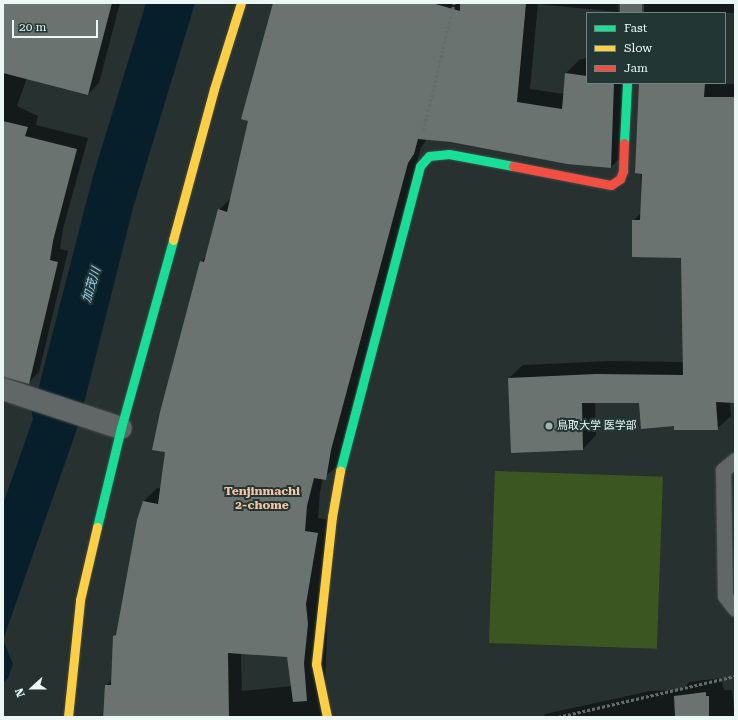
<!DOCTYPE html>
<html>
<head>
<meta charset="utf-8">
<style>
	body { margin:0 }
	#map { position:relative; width:738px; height:720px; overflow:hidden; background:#273230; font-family:"Roboto Serif","Noto Sans JP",serif }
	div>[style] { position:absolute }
	.green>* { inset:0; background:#3c5622; transform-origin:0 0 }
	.water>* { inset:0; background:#071f2b }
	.shadow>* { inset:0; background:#0007; transform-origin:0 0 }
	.building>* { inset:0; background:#6a7370 }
	.path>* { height:2.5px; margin-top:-1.25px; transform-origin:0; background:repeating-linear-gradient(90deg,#666c6c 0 3px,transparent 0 5px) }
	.roads { filter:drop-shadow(0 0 1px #434d4b) drop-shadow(0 0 1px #434d4b) }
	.lane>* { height:15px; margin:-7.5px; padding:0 7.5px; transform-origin:7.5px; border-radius:7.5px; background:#616666 }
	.street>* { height:22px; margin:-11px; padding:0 11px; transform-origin:11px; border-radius:11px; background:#616666 }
	.fast>* { height:9px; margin:-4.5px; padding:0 4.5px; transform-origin:4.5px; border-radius:4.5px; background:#16e098 }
	.slow>* { height:9px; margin:-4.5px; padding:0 4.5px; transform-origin:4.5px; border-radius:4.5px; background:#ffcf43 }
	.jam>* { height:9px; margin:-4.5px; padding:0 4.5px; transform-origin:4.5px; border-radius:4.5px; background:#f24e42 }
	.dots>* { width:11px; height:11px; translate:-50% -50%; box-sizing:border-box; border:2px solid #223733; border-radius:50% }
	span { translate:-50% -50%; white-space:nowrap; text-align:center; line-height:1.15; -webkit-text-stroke:4px #223733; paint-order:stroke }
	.poi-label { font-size:11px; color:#eaf7f5 }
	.left { translate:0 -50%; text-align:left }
	.water-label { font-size:12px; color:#98d4fa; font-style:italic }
	.neighbourhood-label { font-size:12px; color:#fdc3a1; font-weight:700 }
	.frame { position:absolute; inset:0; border:4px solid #eaf7f5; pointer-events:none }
	.legend { position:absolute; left:586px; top:12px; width:140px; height:72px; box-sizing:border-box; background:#223733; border:1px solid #728481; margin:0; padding:5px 7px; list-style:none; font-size:12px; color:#eaf7f5 }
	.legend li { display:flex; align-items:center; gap:8px; height:20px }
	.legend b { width:20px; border:1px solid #728481 }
	.north { position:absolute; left:12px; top:668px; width:40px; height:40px; -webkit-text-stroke:3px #223733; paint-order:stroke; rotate:249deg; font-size:11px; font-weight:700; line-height:16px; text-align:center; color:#eaf7f5 }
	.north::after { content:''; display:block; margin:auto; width:14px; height:18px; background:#eaf7f5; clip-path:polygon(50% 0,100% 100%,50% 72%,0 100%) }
	.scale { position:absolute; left:12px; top:20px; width:86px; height:18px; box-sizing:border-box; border:2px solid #eaf7f5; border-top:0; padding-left:5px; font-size:12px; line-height:14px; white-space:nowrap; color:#eaf7f5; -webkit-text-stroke:3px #223733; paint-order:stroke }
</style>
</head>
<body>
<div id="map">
	<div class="green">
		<i style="left:495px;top:471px;width:168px;height:172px;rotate:2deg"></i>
	</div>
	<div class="water">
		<i style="clip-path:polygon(146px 3px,195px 3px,133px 208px,79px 423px,3px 640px,3px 504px,33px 419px,31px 408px,38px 390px,93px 176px)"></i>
		<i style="clip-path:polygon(3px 640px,13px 664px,8px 678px,3px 683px)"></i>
	</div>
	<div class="shadow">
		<i style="clip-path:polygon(3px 3px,120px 3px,99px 83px,88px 94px,27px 78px,17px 106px,38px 116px,36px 125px,88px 138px,63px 229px,60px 249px,68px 251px,39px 372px,28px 383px,3px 376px)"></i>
		<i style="clip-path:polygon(evenodd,276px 3px,627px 3px,618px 12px,538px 4px,530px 89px,564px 94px,566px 73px,579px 60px,586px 58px,587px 83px,627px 83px,623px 155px,610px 168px,451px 141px,427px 139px,421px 148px,344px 436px,339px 465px,323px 478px,320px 492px,318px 518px,331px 520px,324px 717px,102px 717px,106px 686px,112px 680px,114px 636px,117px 633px,144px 501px,157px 488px,161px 489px,201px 262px,206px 256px,219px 210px,232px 197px,276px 3px,241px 653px,288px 656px,292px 686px,242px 691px,241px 653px)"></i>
		<i style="left:644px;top:3px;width:91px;height:10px"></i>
		<i style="clip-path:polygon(640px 83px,735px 84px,735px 403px,730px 403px,731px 416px,717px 429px,675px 425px,640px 402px,595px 402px,596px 435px,583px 449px,512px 452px,509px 378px,523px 365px,610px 361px,684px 362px,682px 257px,633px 221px,641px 213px)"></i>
		<i style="clip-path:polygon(721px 678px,724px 690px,732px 690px,735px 717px,543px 717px,545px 714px,650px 691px,682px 690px,689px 682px)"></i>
	</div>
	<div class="building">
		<i style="clip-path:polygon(3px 3px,112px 3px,88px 95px,3px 73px)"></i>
		<i style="clip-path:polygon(273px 3px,432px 3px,460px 11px,460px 3px,526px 3px,517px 102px,562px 109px,565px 73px,587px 76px,587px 83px,614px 83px,611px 168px,567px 164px,451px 142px,418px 139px,414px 154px,408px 163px,331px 450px,326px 480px,314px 478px,307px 506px,305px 531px,318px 533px,306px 604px,308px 624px,304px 663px,307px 701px,293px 702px,287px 657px,228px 653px,229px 717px,103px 717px,105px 685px,111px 685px,113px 636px,116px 635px,137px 520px,143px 501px,158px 504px,165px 452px,152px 450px,160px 412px,200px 261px,204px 262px,218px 209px,227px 212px,248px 121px,241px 119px)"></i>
		<i style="clip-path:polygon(639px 83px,705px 83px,704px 97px,735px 97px,735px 403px,716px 402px,718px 430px,674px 430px,674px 426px,641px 429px,639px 403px,582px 403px,583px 450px,511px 453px,508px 378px,596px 374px,683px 375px,681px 258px,632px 257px,632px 220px,640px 220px,642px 174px,635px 173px)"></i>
		<i style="clip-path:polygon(3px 121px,28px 127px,25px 136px,77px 149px,53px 241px,50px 260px,58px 262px,29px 384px,3px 377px)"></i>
		<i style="clip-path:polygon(706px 692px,706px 696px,709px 696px,709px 717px,675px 717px,674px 696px)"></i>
	</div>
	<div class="path">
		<i style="left:423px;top:131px;width:132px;rotate:-76.4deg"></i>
		<i style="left:558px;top:717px;width:182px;rotate:-13deg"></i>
	</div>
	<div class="roads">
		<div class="lane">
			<i style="left:735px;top:460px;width:16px;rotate:140deg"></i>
			<i style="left:723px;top:470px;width:126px;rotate:89.1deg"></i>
			<i style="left:725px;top:596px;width:16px;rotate:52deg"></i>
		</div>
		<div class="street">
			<i style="left:631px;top:13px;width:10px;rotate:-90deg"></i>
			<i style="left:3px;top:389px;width:124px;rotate:18.3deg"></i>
		</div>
		<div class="fast">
			<i style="left:624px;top:143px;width:60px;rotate:-87.1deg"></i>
			<i style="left:340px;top:471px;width:315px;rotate:-75.3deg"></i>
			<i style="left:420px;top:166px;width:13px;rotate:-48deg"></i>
			<i style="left:429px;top:156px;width:20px;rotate:-6deg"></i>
			<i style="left:449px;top:154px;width:65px;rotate:10.6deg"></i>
			<i style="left:97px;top:527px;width:102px;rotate:-76.4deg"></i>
			<i style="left:121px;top:428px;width:195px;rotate:-74.5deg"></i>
		</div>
		<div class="slow">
			<i style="left:173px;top:240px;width:156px;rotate:-74.8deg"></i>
			<i style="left:214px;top:89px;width:90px;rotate:-72.6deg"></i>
			<i style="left:68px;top:717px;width:118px;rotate:-84.1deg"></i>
			<i style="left:80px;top:600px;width:75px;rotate:-76.9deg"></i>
			<i style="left:327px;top:717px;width:54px;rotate:-101.7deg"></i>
			<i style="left:316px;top:664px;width:148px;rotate:-83.8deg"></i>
			<i style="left:332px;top:517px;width:47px;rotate:-80.1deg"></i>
		</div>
		<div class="jam">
			<i style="left:513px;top:166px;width:100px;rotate:11deg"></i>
			<i style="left:611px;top:185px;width:11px;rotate:-34deg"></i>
			<i style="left:620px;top:179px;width:9px;rotate:-69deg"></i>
			<i style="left:623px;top:171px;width:28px;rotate:-88deg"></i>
		</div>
	</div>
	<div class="dots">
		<i style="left:549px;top:426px;background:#a6b2b0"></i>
	</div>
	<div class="poi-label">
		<span class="left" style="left:557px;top:426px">鳥取大学 医学部</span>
	</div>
	<div class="water-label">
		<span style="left:92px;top:285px;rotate:-73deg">加茂川</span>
	</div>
	<div class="neighbourhood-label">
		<span style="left:262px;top:499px">Tenjinmachi<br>2-chome</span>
	</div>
	<div class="frame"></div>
	<ul class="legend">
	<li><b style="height:5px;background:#16e098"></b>Fast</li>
	<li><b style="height:5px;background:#ffcf43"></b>Slow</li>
	<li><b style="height:5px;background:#f24e42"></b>Jam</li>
	</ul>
	<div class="north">N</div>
	<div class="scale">20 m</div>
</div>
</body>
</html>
